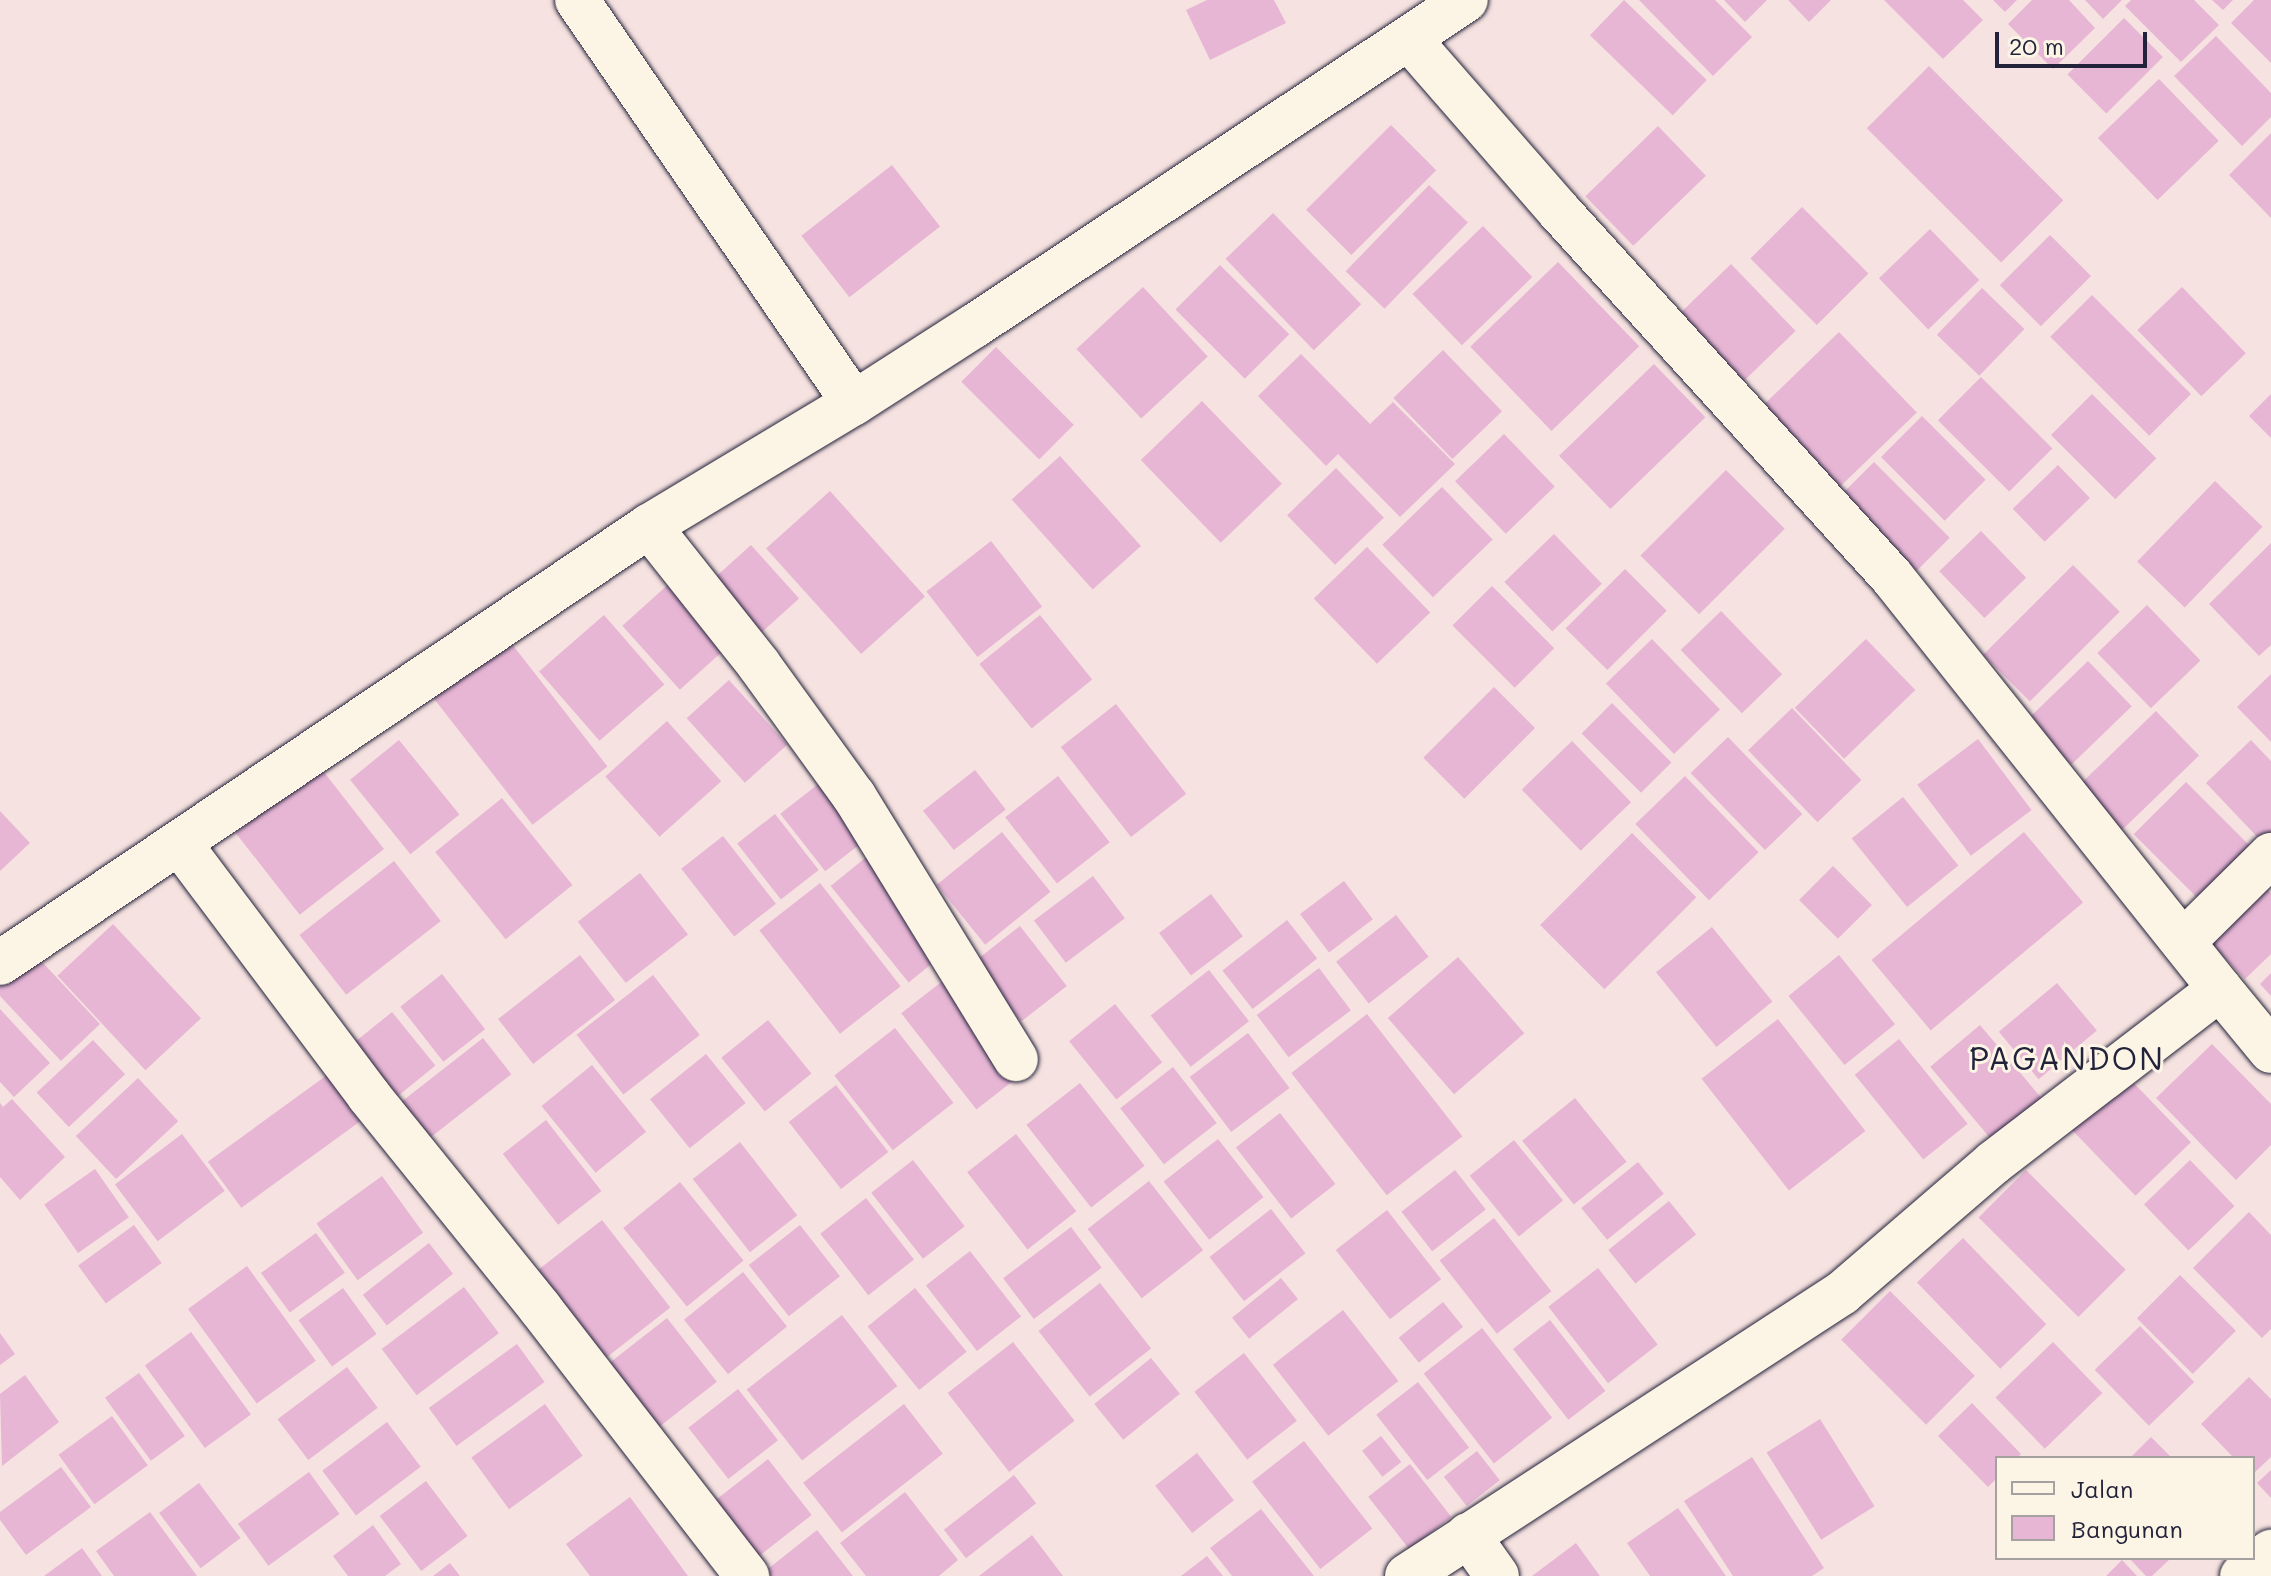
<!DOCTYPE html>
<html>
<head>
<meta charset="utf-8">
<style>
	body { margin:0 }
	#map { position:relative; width:2271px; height:1576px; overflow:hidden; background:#f6e2e0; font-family:Mali,sans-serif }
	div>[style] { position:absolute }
	.building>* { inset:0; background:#e8b6d5; transform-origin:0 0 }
	.roads { filter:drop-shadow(0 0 2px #22223b) drop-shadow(0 0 2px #22223b) }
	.minor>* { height:44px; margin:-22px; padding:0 22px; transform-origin:22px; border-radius:22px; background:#fcf5e5 }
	span { translate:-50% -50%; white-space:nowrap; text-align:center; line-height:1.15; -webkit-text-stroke:6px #fcf5e5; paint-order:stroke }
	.quarter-label { font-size:32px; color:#22223b; letter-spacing:2px }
	.legend { position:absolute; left:1995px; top:1456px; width:260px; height:104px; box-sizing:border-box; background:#fcf5e5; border:2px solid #a5a1a1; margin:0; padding:10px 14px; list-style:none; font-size:24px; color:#22223b }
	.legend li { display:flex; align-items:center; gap:16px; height:40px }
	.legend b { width:40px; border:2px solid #a5a1a1 }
	.scale { position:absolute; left:1995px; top:32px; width:152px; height:36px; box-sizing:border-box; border:4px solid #22223b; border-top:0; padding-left:10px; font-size:24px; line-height:28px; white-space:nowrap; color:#22223b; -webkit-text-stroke:6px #fcf5e5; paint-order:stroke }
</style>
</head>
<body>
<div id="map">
	<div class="building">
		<i style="clip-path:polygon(1207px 0,1274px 0,1286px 23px,1210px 60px,1186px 10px)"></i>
		<i style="left:1624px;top:0;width:115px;height:49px;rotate:44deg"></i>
		<i style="clip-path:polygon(1639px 0,1715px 0,1752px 37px,1713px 76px)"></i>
		<i style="clip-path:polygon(1724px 0,1767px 0,1745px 22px)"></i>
		<i style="clip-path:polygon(1788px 0,1831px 0,1809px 22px)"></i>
		<i style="clip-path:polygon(1884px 0,1963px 0,1983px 20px,1943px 59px)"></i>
		<i style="clip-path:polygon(1993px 0,2017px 0,2005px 12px)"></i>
		<i style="clip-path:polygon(2032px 0,2069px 0,2095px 28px,2053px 69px,2008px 24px)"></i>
		<i style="clip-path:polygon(2085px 0,2122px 0,2103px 19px)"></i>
		<i style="clip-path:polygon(2131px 0,2194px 0,2219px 25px,2181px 62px,2125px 6px)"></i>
		<i style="clip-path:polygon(2212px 0,2233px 0,2223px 10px)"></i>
		<i style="clip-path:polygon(2254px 0,2271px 0,2271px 63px,2231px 23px)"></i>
		<i style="left:2124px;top:18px;width:55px;height:80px;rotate:45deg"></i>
		<i style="clip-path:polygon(2216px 36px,2271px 93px,2271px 117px,2242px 146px,2174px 76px)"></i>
		<i style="left:1929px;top:66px;width:190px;height:88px;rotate:45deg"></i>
		<i style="left:2159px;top:79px;width:86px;height:85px;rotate:46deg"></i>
		<i style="left:1391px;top:125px;width:64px;height:120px;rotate:45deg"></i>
		<i style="left:1658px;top:126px;width:69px;height:101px;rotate:46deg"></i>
		<i style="clip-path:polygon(2271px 133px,2271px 218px,2229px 175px)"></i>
		<i style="left:892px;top:165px;width:78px;height:115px;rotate:52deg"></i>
		<i style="left:1429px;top:185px;width:54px;height:120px;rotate:44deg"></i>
		<i style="left:1802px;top:207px;width:94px;height:73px;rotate:45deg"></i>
		<i style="left:1273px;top:213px;width:127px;height:66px;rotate:46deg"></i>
		<i style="left:1483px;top:226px;width:71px;height:98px;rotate:46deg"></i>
		<i style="left:1930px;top:229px;width:71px;height:71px;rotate:46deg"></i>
		<i style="left:2050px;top:235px;width:58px;height:71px;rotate:45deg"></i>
		<i style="left:1558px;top:262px;width:117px;height:122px;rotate:46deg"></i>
		<i style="left:1731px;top:264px;width:93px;height:81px;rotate:46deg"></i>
		<i style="left:1220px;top:265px;width:98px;height:63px;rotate:45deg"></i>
		<i style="left:1143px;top:287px;width:95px;height:91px;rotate:47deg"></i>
		<i style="left:2182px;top:287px;width:92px;height:62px;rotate:46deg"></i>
		<i style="left:1982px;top:288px;width:59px;height:65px;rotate:44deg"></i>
		<i style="left:2092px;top:295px;width:140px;height:59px;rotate:45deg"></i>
		<i style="left:1839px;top:332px;width:112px;height:113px;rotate:46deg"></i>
		<i style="left:996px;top:347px;width:110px;height:49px;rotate:45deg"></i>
		<i style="left:1443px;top:350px;width:85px;height:69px;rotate:46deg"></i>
		<i style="clip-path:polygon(1301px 354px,1370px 424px,1393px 402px,1455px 464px,1400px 517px,1338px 454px,1326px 466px,1258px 396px)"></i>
		<i style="left:1654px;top:364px;width:74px;height:132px;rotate:46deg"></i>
		<i style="left:1981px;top:377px;width:101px;height:61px;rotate:45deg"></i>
		<i style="left:2092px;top:394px;width:91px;height:58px;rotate:45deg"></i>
		<i style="clip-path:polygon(2271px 394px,2271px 438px,2249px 416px)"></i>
		<i style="left:1202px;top:401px;width:115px;height:85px;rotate:46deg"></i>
		<i style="left:1922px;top:416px;width:90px;height:58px;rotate:45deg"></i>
		<i style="left:1504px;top:434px;width:73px;height:68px;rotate:46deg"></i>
		<i style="left:1060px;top:456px;width:121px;height:65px;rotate:48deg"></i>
		<i style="left:1874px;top:462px;width:107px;height:59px;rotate:45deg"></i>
		<i style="left:2058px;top:465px;width:46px;height:63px;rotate:46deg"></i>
		<i style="left:1336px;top:468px;width:69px;height:68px;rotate:46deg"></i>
		<i style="left:1726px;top:470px;width:83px;height:121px;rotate:45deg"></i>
		<i style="left:2215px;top:481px;width:66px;height:112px;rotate:44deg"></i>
		<i style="left:1442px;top:487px;width:73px;height:83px;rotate:46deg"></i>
		<i style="left:830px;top:491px;width:142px;height:86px;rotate:48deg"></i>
		<i style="left:1981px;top:531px;width:65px;height:58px;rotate:46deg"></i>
		<i style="left:1554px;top:534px;width:69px;height:69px;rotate:46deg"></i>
		<i style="left:991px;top:541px;width:83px;height:82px;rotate:52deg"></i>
		<i style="clip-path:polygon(2271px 543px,2271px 645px,2259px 656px,2209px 604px)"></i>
		<i style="left:751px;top:545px;width:72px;height:67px;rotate:48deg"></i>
		<i style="left:1367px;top:547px;width:91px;height:74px;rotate:46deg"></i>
		<i style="left:2073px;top:565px;width:66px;height:127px;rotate:45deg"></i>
		<i style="left:1625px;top:569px;width:59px;height:84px;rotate:45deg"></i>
		<i style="left:681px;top:573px;width:86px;height:79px;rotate:48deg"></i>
		<i style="left:1492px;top:586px;width:88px;height:56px;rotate:45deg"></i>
		<i style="left:2147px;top:605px;width:77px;height:69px;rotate:46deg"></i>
		<i style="left:1721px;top:611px;width:88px;height:56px;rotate:46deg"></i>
		<i style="left:604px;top:615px;width:92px;height:86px;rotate:49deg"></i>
		<i style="left:1040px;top:615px;width:83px;height:78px;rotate:51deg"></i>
		<i style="left:504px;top:634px;width:168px;height:95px;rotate:52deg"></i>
		<i style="left:1652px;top:639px;width:98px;height:64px;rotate:46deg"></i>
		<i style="left:1866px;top:639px;width:71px;height:99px;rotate:46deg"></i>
		<i style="left:2088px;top:661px;width:63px;height:84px;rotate:46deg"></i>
		<i style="clip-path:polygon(2271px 674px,2271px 742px,2237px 707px)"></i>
		<i style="left:729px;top:680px;width:87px;height:57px;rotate:48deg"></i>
		<i style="left:1494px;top:687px;width:58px;height:100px;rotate:45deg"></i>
		<i style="left:1612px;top:703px;width:84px;height:43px;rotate:45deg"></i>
		<i style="left:1116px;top:704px;width:114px;height:70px;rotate:52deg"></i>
		<i style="left:1792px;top:708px;width:100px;height:61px;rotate:46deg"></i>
		<i style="left:2156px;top:711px;width:62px;height:109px;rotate:46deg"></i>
		<i style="left:667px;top:721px;width:81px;height:83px;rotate:48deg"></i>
		<i style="left:1728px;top:737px;width:107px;height:52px;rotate:46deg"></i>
		<i style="left:1978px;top:739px;width:89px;height:76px;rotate:53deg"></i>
		<i style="left:399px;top:740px;width:96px;height:63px;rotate:51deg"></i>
		<i style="clip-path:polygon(2251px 740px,2271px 761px,2271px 837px,2264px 844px,2206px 783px)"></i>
		<i style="left:1572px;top:741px;width:85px;height:70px;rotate:46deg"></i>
		<i style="left:320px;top:767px;width:104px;height:107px;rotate:52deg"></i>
		<i style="left:975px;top:770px;width:50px;height:66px;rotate:52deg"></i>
		<i style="left:1058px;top:776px;width:84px;height:67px;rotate:52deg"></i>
		<i style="left:1685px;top:776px;width:106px;height:69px;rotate:46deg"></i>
		<i style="left:826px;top:778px;width:73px;height:58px;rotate:52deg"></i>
		<i style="left:2186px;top:782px;width:104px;height:74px;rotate:45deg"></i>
		<i style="left:1903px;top:797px;width:88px;height:66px;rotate:51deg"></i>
		<i style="left:502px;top:798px;width:112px;height:86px;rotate:51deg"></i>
		<i style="clip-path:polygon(0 811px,30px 843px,0 871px)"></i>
		<i style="left:775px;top:814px;width:71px;height:48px;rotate:52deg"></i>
		<i style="left:1002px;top:832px;width:77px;height:84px;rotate:51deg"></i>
		<i style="left:2024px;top:832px;width:92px;height:199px;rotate:50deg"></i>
		<i style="left:1632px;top:833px;width:91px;height:130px;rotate:45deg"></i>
		<i style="left:723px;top:836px;width:86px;height:53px;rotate:52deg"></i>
		<i style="left:885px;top:842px;width:124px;height:70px;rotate:51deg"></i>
		<i style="left:394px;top:861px;width:76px;height:120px;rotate:52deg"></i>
		<i style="left:1833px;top:866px;width:55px;height:48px;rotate:45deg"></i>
		<i style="left:640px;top:873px;width:78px;height:79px;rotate:52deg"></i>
		<i style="left:1093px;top:876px;width:53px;height:74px;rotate:53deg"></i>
		<i style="left:1344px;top:881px;width:48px;height:55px;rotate:53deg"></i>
		<i style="left:820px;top:883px;width:131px;height:77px;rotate:52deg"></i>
		<i style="clip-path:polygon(2266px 888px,2271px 893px,2271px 954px,2245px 979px,2211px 943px)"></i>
		<i style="left:1211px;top:894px;width:53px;height:65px;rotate:53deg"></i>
		<i style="left:1396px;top:915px;width:53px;height:76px;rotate:52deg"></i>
		<i style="left:1287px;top:920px;width:49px;height:82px;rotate:52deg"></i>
		<i style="left:113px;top:924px;width:129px;height:76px;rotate:47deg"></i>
		<i style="left:1020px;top:926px;width:76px;height:58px;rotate:52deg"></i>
		<i style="left:1712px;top:927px;width:96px;height:72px;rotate:51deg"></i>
		<i style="clip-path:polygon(30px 949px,100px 1024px,61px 1061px,0 996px,0 977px)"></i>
		<i style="left:580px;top:955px;width:57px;height:104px;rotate:52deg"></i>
		<i style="left:1839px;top:955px;width:89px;height:65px;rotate:51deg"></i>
		<i style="left:1458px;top:957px;width:101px;height:93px;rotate:49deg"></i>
		<i style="left:1319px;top:968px;width:53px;height:78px;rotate:53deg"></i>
		<i style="left:958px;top:969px;width:122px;height:72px;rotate:52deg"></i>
		<i style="left:1209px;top:970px;width:65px;height:74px;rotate:52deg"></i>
		<i style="clip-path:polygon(2271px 973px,2271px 996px,2260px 984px)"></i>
		<i style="left:442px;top:974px;width:70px;height:53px;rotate:52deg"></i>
		<i style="left:653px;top:975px;width:76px;height:97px;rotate:52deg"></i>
		<i style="left:2057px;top:983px;width:62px;height:76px;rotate:50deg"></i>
		<i style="left:1115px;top:1004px;width:75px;height:59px;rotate:51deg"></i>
		<i style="clip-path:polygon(0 1009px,50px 1063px,14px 1097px,0 1082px)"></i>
		<i style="left:392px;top:1012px;width:69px;height:53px;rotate:51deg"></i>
		<i style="left:1367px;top:1014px;width:155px;height:96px;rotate:52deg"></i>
		<i style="left:1778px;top:1019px;width:142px;height:97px;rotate:52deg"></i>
		<i style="left:768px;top:1020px;width:69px;height:60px;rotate:51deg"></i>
		<i style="left:1980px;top:1025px;width:97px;height:65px;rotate:50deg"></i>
		<i style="left:895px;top:1028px;width:95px;height:77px;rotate:52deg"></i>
		<i style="left:1248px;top:1033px;width:69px;height:73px;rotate:53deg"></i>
		<i style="left:483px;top:1038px;width:46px;height:110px;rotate:52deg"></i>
		<i style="left:1899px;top:1039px;width:109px;height:57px;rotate:51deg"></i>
		<i style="left:93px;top:1040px;width:47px;height:77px;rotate:47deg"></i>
		<i style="clip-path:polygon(2212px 1044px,2271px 1104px,2271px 1145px,2236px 1180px,2156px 1098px)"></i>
		<i style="left:706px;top:1054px;width:63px;height:72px;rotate:51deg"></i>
		<i style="left:592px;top:1065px;width:86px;height:65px;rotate:51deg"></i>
		<i style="left:1173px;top:1067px;width:71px;height:67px;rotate:52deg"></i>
		<i style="left:334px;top:1070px;width:57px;height:156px;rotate:54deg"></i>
		<i style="left:2127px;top:1076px;width:92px;height:77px;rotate:46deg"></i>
		<i style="left:138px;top:1078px;width:59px;height:85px;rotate:47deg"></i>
		<i style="left:1080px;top:1083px;width:105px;height:68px;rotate:52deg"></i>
		<i style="left:836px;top:1085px;width:85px;height:60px;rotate:52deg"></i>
		<i style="left:1575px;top:1098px;width:82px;height:68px;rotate:51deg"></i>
		<i style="clip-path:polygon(12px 1099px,65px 1157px,20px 1200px,0 1177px,0 1103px,3px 1107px)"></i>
		<i style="left:1280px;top:1113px;width:90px;height:56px;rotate:52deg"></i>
		<i style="left:546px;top:1120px;width:90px;height:55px;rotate:52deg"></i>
		<i style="left:182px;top:1134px;width:71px;height:84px;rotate:53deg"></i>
		<i style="left:1016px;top:1134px;width:98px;height:62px;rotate:52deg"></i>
		<i style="left:1218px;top:1139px;width:74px;height:69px;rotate:52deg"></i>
		<i style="left:1514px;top:1140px;width:78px;height:57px;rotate:51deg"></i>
		<i style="left:740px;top:1142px;width:93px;height:60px;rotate:52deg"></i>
		<i style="left:913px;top:1160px;width:84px;height:53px;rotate:52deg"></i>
		<i style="left:2190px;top:1160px;width:64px;height:64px;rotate:46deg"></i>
		<i style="left:1638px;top:1162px;width:41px;height:73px;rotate:51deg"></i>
		<i style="left:95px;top:1169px;width:59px;height:62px;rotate:55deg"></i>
		<i style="left:1455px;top:1170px;width:50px;height:68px;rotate:52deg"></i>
		<i style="left:2026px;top:1170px;width:141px;height:67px;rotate:45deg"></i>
		<i style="left:382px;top:1176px;width:70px;height:81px;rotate:54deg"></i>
		<i style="left:1149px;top:1181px;width:88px;height:78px;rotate:52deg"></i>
		<i style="left:680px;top:1182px;width:101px;height:73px;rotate:51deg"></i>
		<i style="left:866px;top:1198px;width:78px;height:58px;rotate:52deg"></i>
		<i style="left:1669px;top:1201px;width:43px;height:78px;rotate:51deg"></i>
		<i style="left:1271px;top:1209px;width:56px;height:78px;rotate:52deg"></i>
		<i style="left:1387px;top:1210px;width:88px;height:65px;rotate:52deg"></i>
		<i style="clip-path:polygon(2249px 1212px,2271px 1235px,2271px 1329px,2262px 1338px,2193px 1268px)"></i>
		<i style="left:1494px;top:1218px;width:93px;height:69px;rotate:52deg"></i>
		<i style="left:602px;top:1220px;width:111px;height:97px;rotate:52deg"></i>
		<i style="left:134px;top:1225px;width:47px;height:69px;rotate:54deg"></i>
		<i style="left:800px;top:1225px;width:65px;height:65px;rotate:52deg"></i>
		<i style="left:1071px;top:1227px;width:51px;height:85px;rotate:53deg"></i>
		<i style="left:316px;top:1233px;width:49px;height:68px;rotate:54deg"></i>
		<i style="left:1963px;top:1238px;width:120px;height:64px;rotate:46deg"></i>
		<i style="left:429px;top:1243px;width:39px;height:84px;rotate:52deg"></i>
		<i style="left:970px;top:1251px;width:83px;height:56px;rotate:52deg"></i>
		<i style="left:247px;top:1266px;width:117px;height:73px;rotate:54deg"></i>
		<i style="left:1598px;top:1268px;width:97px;height:63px;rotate:52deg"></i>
		<i style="left:743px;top:1272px;width:70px;height:76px;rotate:51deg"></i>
		<i style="left:2180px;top:1275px;width:79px;height:61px;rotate:45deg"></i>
		<i style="left:1281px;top:1278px;width:27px;height:63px;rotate:51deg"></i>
		<i style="left:1100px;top:1283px;width:83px;height:78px;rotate:52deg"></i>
		<i style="left:464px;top:1287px;width:58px;height:103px;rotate:53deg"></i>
		<i style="left:343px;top:1288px;width:57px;height:55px;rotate:54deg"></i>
		<i style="left:915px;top:1288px;width:82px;height:61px;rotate:51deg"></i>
		<i style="left:1890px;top:1291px;width:120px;height:69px;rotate:45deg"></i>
		<i style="left:1443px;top:1302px;width:32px;height:57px;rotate:51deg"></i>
		<i style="left:1343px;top:1310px;width:90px;height:89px;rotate:52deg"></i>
		<i style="left:842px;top:1315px;width:90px;height:121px;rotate:52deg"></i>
		<i style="left:667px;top:1318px;width:81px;height:91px;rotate:52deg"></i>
		<i style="left:1550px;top:1320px;width:90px;height:47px;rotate:52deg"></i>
		<i style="left:2140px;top:1326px;width:78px;height:63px;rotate:46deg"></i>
		<i style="left:1482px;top:1328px;width:114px;height:74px;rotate:52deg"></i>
		<i style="left:191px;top:1332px;width:102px;height:57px;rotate:54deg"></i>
		<i style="clip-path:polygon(0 1333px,15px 1354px,0 1365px)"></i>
		<i style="left:1013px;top:1342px;width:100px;height:83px;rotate:52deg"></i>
		<i style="left:2053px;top:1342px;width:71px;height:80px;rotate:46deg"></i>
		<i style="left:517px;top:1344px;width:47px;height:109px;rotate:54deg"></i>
		<i style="left:1244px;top:1353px;width:86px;height:63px;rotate:52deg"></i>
		<i style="left:1151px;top:1358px;width:46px;height:73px;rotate:51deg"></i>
		<i style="left:347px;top:1367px;width:51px;height:87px;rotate:53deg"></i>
		<i style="left:139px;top:1373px;width:78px;height:42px;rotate:54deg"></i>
		<i style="clip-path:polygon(25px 1375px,59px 1422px,2px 1466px,0 1394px)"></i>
		<i style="clip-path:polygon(2249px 1377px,2271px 1399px,2271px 1457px,2253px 1474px,2253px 1458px,2234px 1458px,2201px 1424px)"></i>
		<i style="left:1418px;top:1382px;width:83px;height:53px;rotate:52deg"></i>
		<i style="left:738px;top:1389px;width:65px;height:63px;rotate:52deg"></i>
		<i style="clip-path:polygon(1972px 1403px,2021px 1454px,2017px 1458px,1997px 1458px,1997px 1478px,1988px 1487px,1938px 1436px)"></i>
		<i style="left:545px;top:1404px;width:64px;height:91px;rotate:54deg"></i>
		<i style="left:904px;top:1404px;width:63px;height:128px;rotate:52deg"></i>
		<i style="left:112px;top:1416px;width:61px;height:66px;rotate:54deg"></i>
		<i style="left:1820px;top:1419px;width:103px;height:63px;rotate:58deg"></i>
		<i style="left:387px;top:1422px;width:56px;height:81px;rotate:53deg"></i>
		<i style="left:1381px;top:1436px;width:33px;height:24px;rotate:52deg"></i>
		<i style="clip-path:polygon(2151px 1437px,2172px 1458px,2130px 1458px)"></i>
		<i style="left:1304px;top:1441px;width:111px;height:66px;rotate:52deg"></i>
		<i style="left:1477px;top:1451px;width:37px;height:42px;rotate:52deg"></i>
		<i style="left:1197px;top:1453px;width:60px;height:53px;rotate:52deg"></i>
		<i style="clip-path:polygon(1752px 1457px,1824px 1568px,1812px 1576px,1733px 1576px,1684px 1501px)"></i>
		<i style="left:768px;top:1459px;width:71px;height:73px;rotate:52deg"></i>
		<i style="left:1410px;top:1464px;width:67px;height:53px;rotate:52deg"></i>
		<i style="clip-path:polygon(61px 1467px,91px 1507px,26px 1555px,0 1520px,0 1512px)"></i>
		<i style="clip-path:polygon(2271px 1470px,2271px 1498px,2257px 1483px)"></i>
		<i style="left:309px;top:1472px;width:52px;height:88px;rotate:54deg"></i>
		<i style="left:1014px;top:1475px;width:36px;height:89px;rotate:52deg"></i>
		<i style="left:426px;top:1481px;width:69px;height:58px;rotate:53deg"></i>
		<i style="left:199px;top:1483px;width:69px;height:50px;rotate:53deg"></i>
		<i style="clip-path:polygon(905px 1492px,958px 1560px,939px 1576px,866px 1576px,840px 1543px)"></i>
		<i style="clip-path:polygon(630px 1497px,688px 1576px,590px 1576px,566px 1544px)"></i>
		<i style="clip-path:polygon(1678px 1508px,1726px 1576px,1650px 1576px,1627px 1543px)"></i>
		<i style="clip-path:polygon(1261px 1509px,1314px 1576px,1232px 1576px,1210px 1548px)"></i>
		<i style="clip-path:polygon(150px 1512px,197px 1576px,114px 1576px,96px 1551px)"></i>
		<i style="clip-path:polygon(373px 1525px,401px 1564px,385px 1576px,348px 1576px,333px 1556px)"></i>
		<i style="clip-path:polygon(817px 1530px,853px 1576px,768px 1576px,764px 1572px)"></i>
		<i style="clip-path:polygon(1032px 1535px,1063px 1576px,979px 1576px)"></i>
		<i style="clip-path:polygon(1576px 1543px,1600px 1576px,1532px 1576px)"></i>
		<i style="clip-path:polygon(82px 1548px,102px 1576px,44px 1576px)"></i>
		<i style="clip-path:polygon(1207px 1556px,1223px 1576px,1181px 1576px)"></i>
		<i style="clip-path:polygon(2129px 1558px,2171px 1558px,2152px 1576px,2146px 1576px)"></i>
		<i style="clip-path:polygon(2122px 1560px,2137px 1576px,2106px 1576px)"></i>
		<i style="clip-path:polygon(450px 1563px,460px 1576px,433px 1576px)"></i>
	</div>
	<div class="roads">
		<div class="minor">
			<i style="left:577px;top:0;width:489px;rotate:55.5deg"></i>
			<i style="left:649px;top:526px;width:177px;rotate:51.6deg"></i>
			<i style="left:759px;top:665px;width:162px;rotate:54.1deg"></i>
			<i style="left:854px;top:796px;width:309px;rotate:58.4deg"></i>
			<i style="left:180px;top:844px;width:315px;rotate:53.1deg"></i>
			<i style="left:369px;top:1096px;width:272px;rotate:51.1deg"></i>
			<i style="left:540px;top:1308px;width:339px;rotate:52.3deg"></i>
			<i style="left:2183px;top:942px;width:124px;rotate:-44.7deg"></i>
			<i style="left:0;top:963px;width:782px;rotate:-33.95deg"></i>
			<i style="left:649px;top:526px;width:239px;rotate:-31deg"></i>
			<i style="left:854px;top:403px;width:143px;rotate:-32.7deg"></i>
			<i style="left:974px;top:326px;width:590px;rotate:-33.53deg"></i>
			<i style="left:2220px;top:989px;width:80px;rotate:50.6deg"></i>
			<i style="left:1468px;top:1535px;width:50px;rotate:54.7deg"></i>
			<i style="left:1407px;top:1576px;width:519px;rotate:-33.05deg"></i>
			<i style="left:1842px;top:1293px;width:199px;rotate:-40.7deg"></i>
			<i style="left:1993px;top:1163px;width:286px;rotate:-37.5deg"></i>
			<i style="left:2220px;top:989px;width:527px;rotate:-128.52deg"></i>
			<i style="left:1892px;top:577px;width:495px;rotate:-132.3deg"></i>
			<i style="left:1559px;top:211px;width:228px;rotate:-131.1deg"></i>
			<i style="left:2242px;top:1576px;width:38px;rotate:-40deg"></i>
		</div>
	</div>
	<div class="quarter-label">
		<span style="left:2067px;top:1057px">PAGANDON</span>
	</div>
	<ul class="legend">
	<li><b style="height:10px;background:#fcf5e5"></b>Jalan</li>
	<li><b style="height:22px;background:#e8b6d5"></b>Bangunan</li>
	</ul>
	<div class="scale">20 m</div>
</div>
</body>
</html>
